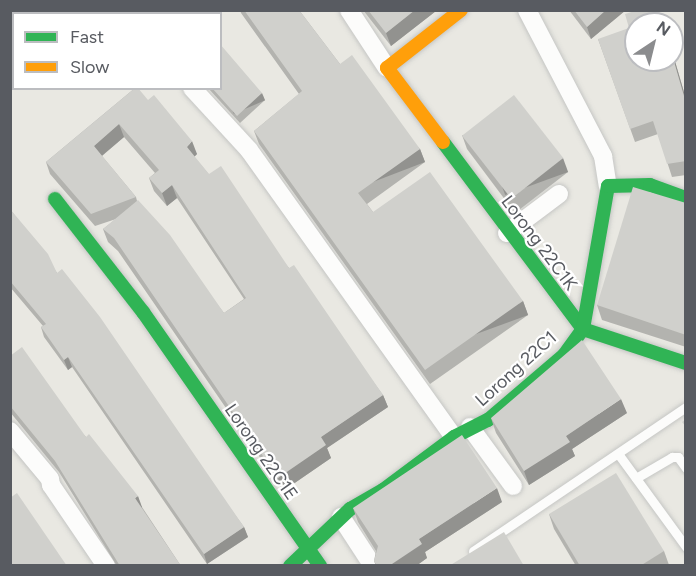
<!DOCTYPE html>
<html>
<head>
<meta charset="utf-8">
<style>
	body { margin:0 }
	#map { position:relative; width:696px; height:576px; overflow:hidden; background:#e9e8e2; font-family:Figtree,sans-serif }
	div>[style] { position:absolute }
	.roads { filter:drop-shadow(0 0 2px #c5c6c4) drop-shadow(0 0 2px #c5c6c4) }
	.lane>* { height:9px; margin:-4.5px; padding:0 4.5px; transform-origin:4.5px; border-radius:4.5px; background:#fcfcfb }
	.street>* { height:18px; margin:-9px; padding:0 9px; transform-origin:9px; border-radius:9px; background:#fcfcfb }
	.fast>* { height:14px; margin:-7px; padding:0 7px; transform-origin:7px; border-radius:7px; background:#30b455 }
	.slow>* { height:14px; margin:-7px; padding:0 7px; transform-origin:7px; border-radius:7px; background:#ff9f0a }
	.wall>* { inset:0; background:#b3b3af }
	.shaded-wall>* { inset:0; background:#92928f; transform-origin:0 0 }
	.building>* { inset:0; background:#d0d0cc; transform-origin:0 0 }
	span { translate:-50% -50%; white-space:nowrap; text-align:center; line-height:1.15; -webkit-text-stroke:4.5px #fff; paint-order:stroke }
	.street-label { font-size:18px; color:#585b61 }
	.frame { position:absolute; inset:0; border:12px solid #585b61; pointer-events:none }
	.legend { position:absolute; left:12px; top:12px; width:210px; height:78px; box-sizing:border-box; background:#fff; border:2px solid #bcbdc0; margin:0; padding:8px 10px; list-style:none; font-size:18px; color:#585b61 }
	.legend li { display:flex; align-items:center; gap:12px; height:30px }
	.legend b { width:30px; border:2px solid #bcbdc0 }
	.north { position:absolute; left:624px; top:12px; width:60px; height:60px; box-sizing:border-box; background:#fff; border:2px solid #bcbdc0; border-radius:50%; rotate:35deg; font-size:16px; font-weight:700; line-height:24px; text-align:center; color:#585b61 }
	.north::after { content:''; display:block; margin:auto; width:21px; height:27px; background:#8b8c8e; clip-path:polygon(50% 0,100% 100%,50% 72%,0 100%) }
</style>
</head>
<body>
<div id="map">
	<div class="roads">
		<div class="lane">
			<i style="left:619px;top:455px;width:114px;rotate:53.9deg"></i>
			<i style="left:636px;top:478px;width:42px;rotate:-30.3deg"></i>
			<i style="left:672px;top:457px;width:6px"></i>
			<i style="left:678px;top:457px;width:14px;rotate:54deg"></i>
			<i style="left:473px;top:551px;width:257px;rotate:-34.1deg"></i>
		</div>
		<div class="street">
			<i style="left:349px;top:10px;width:69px;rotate:56.8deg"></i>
			<i style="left:527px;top:10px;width:165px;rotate:62.5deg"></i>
			<i style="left:603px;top:156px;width:30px;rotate:81deg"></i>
			<i style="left:192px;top:88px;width:84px;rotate:47.4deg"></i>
			<i style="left:249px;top:150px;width:353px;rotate:54.5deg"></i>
			<i style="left:507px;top:233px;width:65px;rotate:-36.9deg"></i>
			<i style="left:470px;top:427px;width:73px;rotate:53.9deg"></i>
			<i style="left:10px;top:431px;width:62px;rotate:50.2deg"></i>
			<i style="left:50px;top:479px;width:6px;rotate:81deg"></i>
			<i style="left:51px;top:485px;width:98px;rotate:55.8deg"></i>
			<i style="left:341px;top:517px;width:59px;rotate:56.9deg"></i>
		</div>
		<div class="fast">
			<i style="left:443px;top:142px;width:234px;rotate:53.2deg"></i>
			<i style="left:583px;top:329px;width:108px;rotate:18.3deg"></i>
			<i style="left:55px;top:199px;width:143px;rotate:52.1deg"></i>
			<i style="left:143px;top:312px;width:310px;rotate:55.1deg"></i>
			<i style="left:290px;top:566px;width:83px;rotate:-43.5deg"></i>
			<i style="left:350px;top:509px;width:38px;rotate:-30deg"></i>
			<i style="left:383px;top:490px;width:89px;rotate:-36.7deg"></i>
			<i style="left:454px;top:437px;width:38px;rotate:-27deg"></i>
			<i style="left:488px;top:420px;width:100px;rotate:-40.5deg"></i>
			<i style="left:564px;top:355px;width:32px;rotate:-54deg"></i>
			<i style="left:583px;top:329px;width:145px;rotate:-80.1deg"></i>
			<i style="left:608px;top:186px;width:42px;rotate:-1.4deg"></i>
			<i style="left:650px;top:185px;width:38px;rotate:20deg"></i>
		</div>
		<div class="slow">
			<i style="left:443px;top:142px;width:93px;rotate:-127.1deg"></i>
			<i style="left:387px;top:68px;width:94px;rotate:-38.1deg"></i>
		</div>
	</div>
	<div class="wall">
		<i style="clip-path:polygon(240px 10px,299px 10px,340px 64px,420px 149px,425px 162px,367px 204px,373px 212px,523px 301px,528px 315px,430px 384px,259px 144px,254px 131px,299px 94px,241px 13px)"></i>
		<i style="clip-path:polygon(363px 10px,435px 10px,436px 11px,391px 46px)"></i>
		<i style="clip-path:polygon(569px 10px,626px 10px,591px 39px)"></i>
		<i style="clip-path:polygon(598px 39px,672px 51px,686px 99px,686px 175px,672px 177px,658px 134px,635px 142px)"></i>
		<i style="clip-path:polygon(evenodd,135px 88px,197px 154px,194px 157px,289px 268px,383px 395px,388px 407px,327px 448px,331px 458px,283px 491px,118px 251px,108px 242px,103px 229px,116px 219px,95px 226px,50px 174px,46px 162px,135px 88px,124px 137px,155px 173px,149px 178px,154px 191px,167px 206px,177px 198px,244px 299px,224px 313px,137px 201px,136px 197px,102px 156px,124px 137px)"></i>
		<i style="clip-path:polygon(208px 88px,220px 88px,265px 100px,240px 123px)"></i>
		<i style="clip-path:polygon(462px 135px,568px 172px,515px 213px,467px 149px)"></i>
		<i style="clip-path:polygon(686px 203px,686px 347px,602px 320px,597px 305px)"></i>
		<i style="clip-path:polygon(10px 209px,244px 527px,248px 537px,207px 564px,72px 367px,68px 370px,44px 337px,41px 327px,43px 326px,10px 287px)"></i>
		<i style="clip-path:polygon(10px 356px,86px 437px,142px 507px,181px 566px,117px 566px,59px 472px,10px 412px)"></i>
		<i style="clip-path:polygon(627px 413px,572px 449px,575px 456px,529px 485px,496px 433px,491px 418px)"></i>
		<i style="clip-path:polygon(502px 502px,425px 552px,427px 558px,416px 566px,376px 566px,374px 561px,376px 551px,358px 522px,353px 508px)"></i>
		<i style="clip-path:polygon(549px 514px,664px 551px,669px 565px,576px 566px,554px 529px)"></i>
	</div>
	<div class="shaded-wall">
		<i style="clip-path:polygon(415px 10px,436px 11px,391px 46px,386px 33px)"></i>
		<i style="clip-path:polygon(606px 10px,626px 10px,591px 39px,587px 27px)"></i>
		<i style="clip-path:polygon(672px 51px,686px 99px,686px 103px,672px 55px)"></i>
		<i style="left:262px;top:93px;width:8px;height:34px;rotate:67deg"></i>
		<i style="clip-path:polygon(119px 124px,124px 137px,98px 159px,94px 146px)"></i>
		<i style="clip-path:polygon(192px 141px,197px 154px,191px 160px,187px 147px)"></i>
		<i style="left:420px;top:149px;width:14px;height:76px;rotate:69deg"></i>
		<i style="left:563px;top:158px;width:15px;height:67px;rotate:70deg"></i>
		<i style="clip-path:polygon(172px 185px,177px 198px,167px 206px,162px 193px)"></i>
		<i style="left:523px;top:301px;width:15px;height:120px;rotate:70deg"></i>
		<i style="clip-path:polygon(68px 357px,72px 367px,68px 370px,64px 360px)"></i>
		<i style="clip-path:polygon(383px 395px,388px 407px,327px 448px,331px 458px,283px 491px,278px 478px,321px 437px)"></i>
		<i style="clip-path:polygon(621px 399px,627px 413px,572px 449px,575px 456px,529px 485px,524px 471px,566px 436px)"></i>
		<i style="clip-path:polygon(497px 488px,502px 502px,425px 552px,427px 558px,416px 566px,389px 566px,419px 539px)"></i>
		<i style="clip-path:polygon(138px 496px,142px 507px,139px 510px,135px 498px)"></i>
		<i style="clip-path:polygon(244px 527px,248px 537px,207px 564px,204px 554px)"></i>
	</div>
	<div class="building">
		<i style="clip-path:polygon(244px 10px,299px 10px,340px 64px,352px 55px,420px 149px,358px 193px,373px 212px,430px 172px,523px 301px,425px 370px,254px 131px,302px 91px)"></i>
		<i style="clip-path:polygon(368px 10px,415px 10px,386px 33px)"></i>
		<i style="clip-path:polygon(574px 10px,606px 10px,587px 27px)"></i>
		<i style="clip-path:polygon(638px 10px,659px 10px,663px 24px,636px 24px,636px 60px,672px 60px,672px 55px,686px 103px,686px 161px,667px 164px,653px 121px,630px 129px,598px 39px,629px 28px,625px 14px)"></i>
		<i style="clip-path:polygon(220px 44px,262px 93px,237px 116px,212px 88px,220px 88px)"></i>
		<i style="clip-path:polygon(135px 88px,138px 88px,148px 100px,154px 95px,192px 141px,187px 147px,209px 174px,221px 166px,289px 268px,294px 265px,383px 395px,321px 437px,326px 445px,278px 478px,114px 238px,103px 229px,138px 200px,170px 235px,224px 313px,246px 298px,172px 185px,162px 193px,149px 178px,159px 170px,119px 124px,94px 146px,136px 197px,91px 214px,46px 162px)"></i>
		<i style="left:514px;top:95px;width:80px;height:66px;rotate:52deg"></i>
		<i style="clip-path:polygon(633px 187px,686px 203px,686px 335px,597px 305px)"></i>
		<i style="clip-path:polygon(10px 209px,48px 254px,57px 273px,62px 269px,100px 317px,244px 527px,204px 554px,68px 357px,64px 360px,41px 327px,46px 324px,10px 281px)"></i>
		<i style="clip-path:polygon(582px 340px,621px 399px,566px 436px,570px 442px,524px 471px,491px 418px)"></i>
		<i style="clip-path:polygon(22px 347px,86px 437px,89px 434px,138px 496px,135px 498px,181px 566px,120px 566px,55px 461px,10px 406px,10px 356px)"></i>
		<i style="clip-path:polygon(686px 419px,686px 427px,682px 422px)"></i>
		<i style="clip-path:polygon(462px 435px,497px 488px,419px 539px,422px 544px,389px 566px,377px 566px,374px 561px,378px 546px,353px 508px)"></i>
		<i style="clip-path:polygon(616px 473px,664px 551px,640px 566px,580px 566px,549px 514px)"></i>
		<i style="clip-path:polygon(17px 493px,67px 566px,10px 566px,10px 498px)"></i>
		<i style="clip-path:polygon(504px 532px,524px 566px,449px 566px)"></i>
	</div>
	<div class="street-label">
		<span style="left:539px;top:243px;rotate:53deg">Lorong 22C1K</span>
		<span style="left:516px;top:369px;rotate:-42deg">Lorong 22C1</span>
		<span style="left:261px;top:452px;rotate:55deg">Lorong 22C1E</span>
	</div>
	<div class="frame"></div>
	<ul class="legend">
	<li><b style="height:8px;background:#30b455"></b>Fast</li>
	<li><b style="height:8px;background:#ff9f0a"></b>Slow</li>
	</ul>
	<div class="north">N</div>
</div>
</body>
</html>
